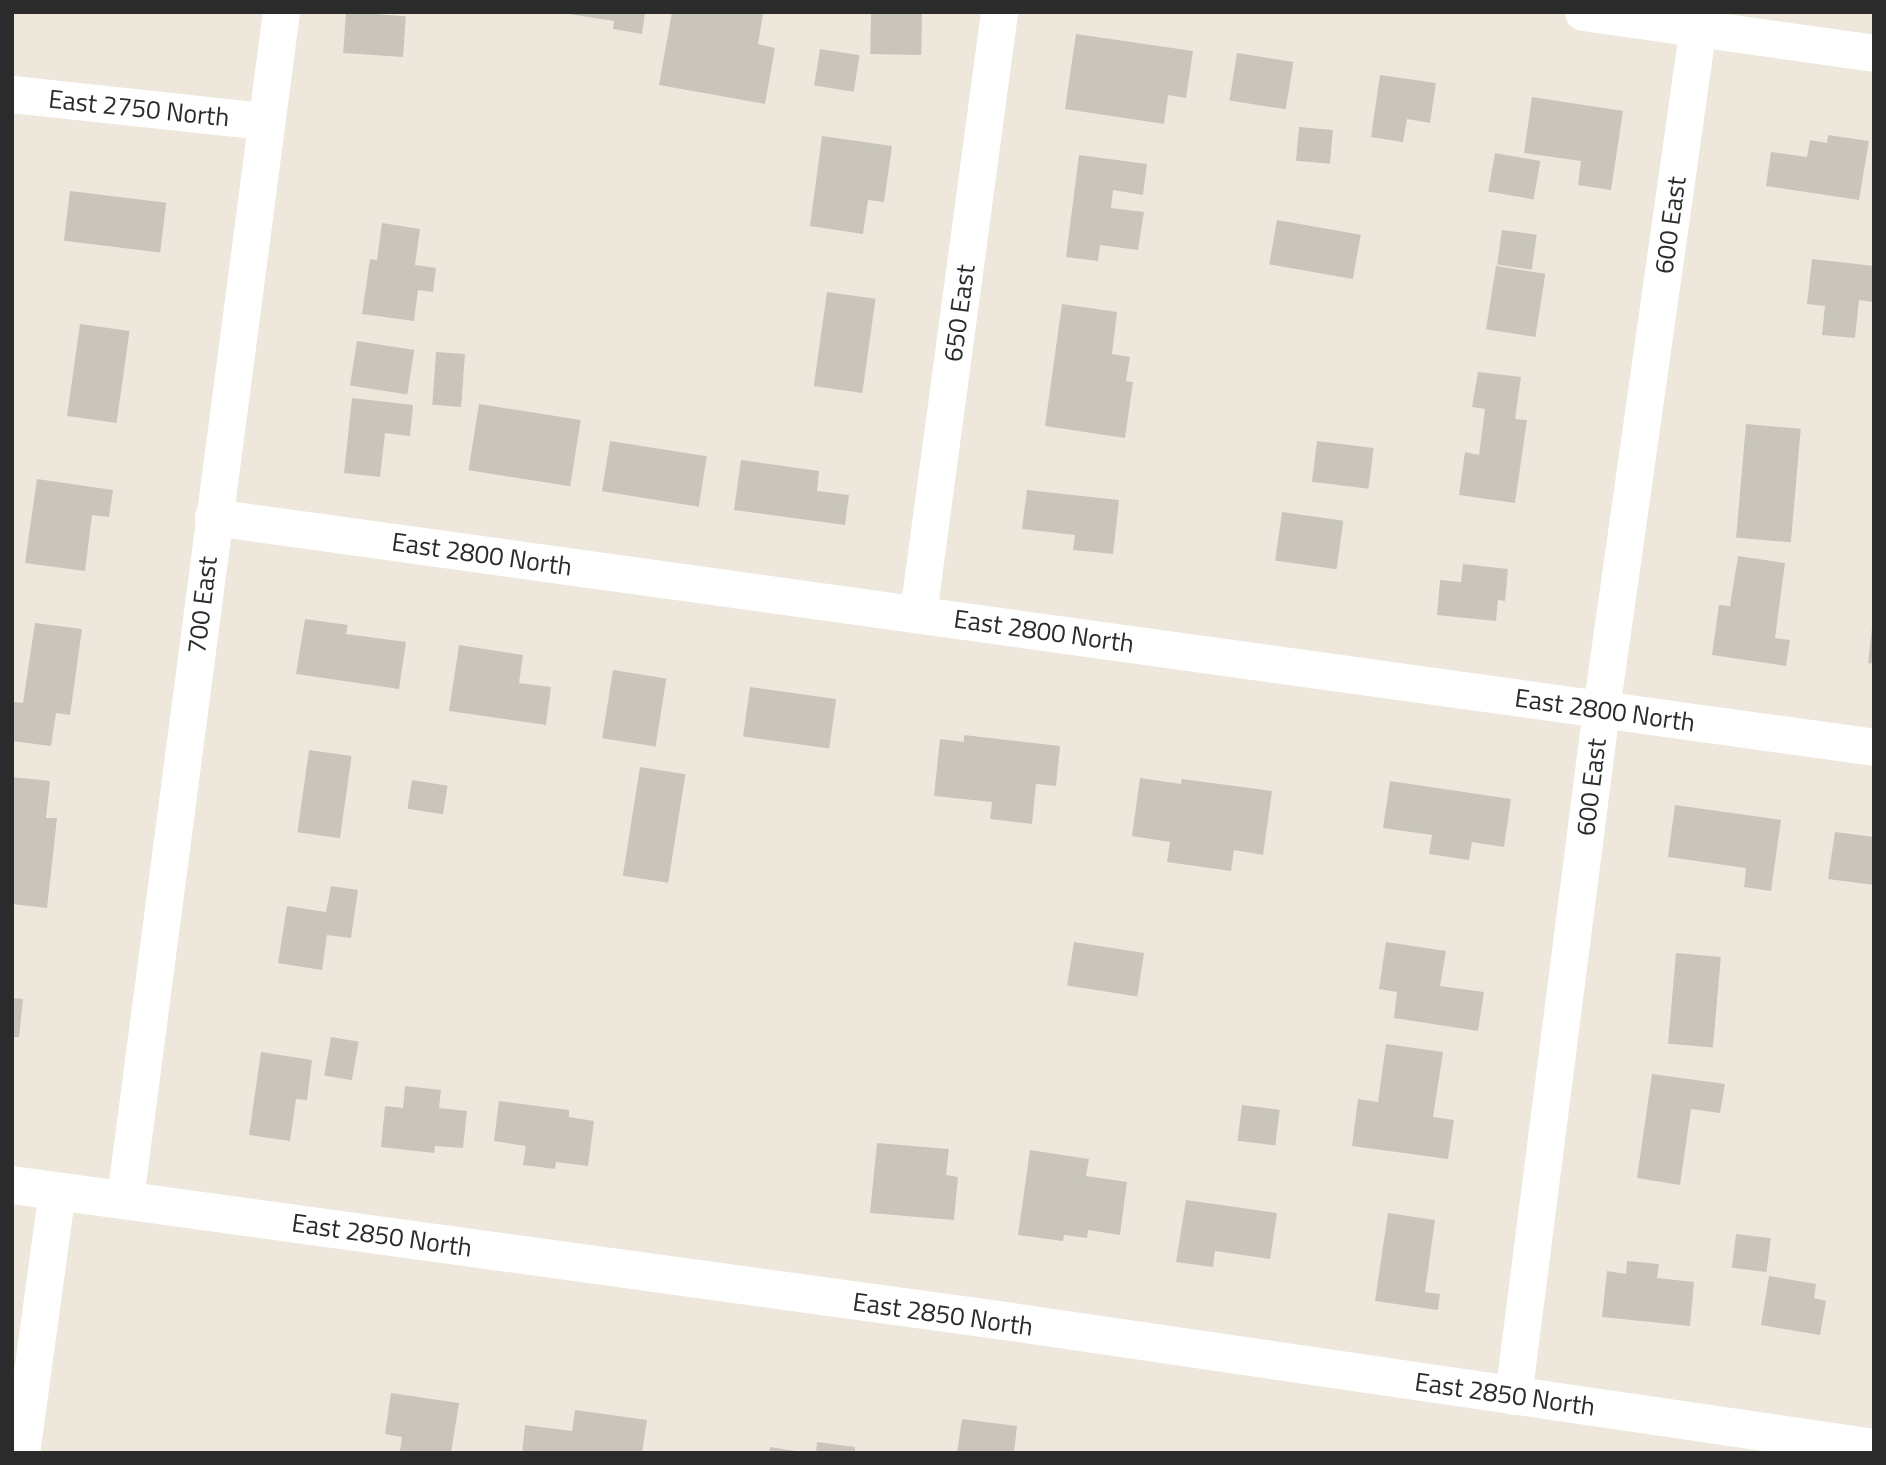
<!DOCTYPE html>
<html>
<head>
<meta charset="utf-8">
<style>
	body { margin:0 }
	#map { position:relative; width:1886px; height:1465px; overflow:hidden; background:#eee8dc; font-family:"Titillium Web",sans-serif }
	div>[style] { position:absolute }
	.building>* { inset:0; background:#c9c5bc; transform-origin:0 0 }
	.street>* { height:37px; margin:-18.5px; padding:0 18.5px; transform-origin:18.5px; border-radius:18.5px; background:#fff }
	.secondary>* { height:38px; margin:-19px; padding:0 19px; transform-origin:19px; border-radius:19px; background:#fff }
	span { translate:-50% -50%; white-space:nowrap; text-align:center; line-height:1.15; -webkit-text-stroke:6px #fff; paint-order:stroke }
	.street-label { font-size:26px; color:#2b2b2b }
	.frame { position:absolute; inset:0; border:14px solid #2b2b2b; pointer-events:none }
</style>
</head>
<body>
<div id="map">
	<div class="building">
		<i style="left:346px;top:12px;width:60px;height:41px;rotate:4deg"></i>
		<i style="clip-path:polygon(645px 12px,642px 34px,613px 29px,614px 21px,569px 14px)"></i>
		<i style="clip-path:polygon(672px 12px,763px 14px,758px 44px,775px 48px,765px 104px,659px 85px)"></i>
		<i style="left:871px;top:12px;width:51px;height:42px;rotate:1deg"></i>
		<i style="clip-path:polygon(1076px 34px,1193px 51px,1186px 98px,1168px 95px,1164px 124px,1065px 109px)"></i>
		<i style="left:820px;top:49px;width:40px;height:37px;rotate:9deg"></i>
		<i style="left:1237px;top:53px;width:57px;height:48px;rotate:9deg"></i>
		<i style="clip-path:polygon(1380px 75px,1436px 83px,1430px 123px,1407px 119px,1403px 142px,1371px 137px)"></i>
		<i style="clip-path:polygon(1532px 97px,1623px 111px,1611px 190px,1578px 185px,1581px 161px,1524px 153px)"></i>
		<i style="left:1299px;top:127px;width:34px;height:34px;rotate:5deg"></i>
		<i style="clip-path:polygon(1828px 135px,1869px 141px,1859px 200px,1766px 186px,1771px 152px,1807px 157px,1810px 140px,1827px 143px)"></i>
		<i style="clip-path:polygon(822px 136px,892px 146px,884px 202px,868px 200px,863px 234px,810px 226px)"></i>
		<i style="left:1495px;top:153px;width:46px;height:39px;rotate:10deg"></i>
		<i style="clip-path:polygon(1079px 155px,1147px 164px,1143px 195px,1113px 190px,1111px 208px,1144px 212px,1138px 250px,1100px 245px,1098px 261px,1066px 257px)"></i>
		<i style="left:70px;top:191px;width:97px;height:50px;rotate:7deg"></i>
		<i style="left:1277px;top:220px;width:85px;height:45px;rotate:10deg"></i>
		<i style="clip-path:polygon(382px 223px,420px 229px,415px 265px,436px 268px,433px 292px,418px 290px,414px 321px,362px 314px,370px 259px,377px 260px)"></i>
		<i style="left:1502px;top:230px;width:35px;height:35px;rotate:8deg"></i>
		<i style="clip-path:polygon(1812px 259px,1874px 266px,1874px 302px,1859px 300px,1855px 338px,1822px 335px,1825px 306px,1807px 304px)"></i>
		<i style="left:1496px;top:266px;width:50px;height:64px;rotate:9deg"></i>
		<i style="left:827px;top:292px;width:49px;height:95px;rotate:8deg"></i>
		<i style="clip-path:polygon(1062px 304px,1117px 312px,1112px 354px,1130px 357px,1126px 381px,1133px 382px,1125px 438px,1045px 426px)"></i>
		<i style="left:80px;top:324px;width:50px;height:93px;rotate:8deg"></i>
		<i style="left:357px;top:341px;width:58px;height:45px;rotate:9deg"></i>
		<i style="left:436px;top:352px;width:29px;height:53px;rotate:4deg"></i>
		<i style="clip-path:polygon(1478px 372px,1521px 377px,1515px 419px,1527px 420px,1515px 503px,1459px 495px,1465px 452px,1479px 455px,1485px 409px,1472px 407px)"></i>
		<i style="clip-path:polygon(352px 398px,413px 405px,410px 436px,385px 433px,380px 477px,344px 473px)"></i>
		<i style="left:479px;top:404px;width:103px;height:67px;rotate:9deg"></i>
		<i style="left:1746px;top:424px;width:55px;height:114px;rotate:5deg"></i>
		<i style="left:610px;top:441px;width:98px;height:51px;rotate:9deg"></i>
		<i style="left:1317px;top:441px;width:57px;height:41px;rotate:7deg"></i>
		<i style="clip-path:polygon(741px 460px,819px 471px,817px 491px,849px 495px,845px 525px,734px 510px)"></i>
		<i style="clip-path:polygon(37px 479px,113px 490px,109px 517px,92px 515px,85px 571px,25px 563px)"></i>
		<i style="clip-path:polygon(1027px 490px,1119px 500px,1113px 554px,1073px 550px,1075px 535px,1022px 529px)"></i>
		<i style="left:1282px;top:512px;width:62px;height:49px;rotate:8deg"></i>
		<i style="clip-path:polygon(1738px 556px,1785px 563px,1775px 638px,1790px 640px,1786px 666px,1712px 655px,1719px 605px,1730px 606px)"></i>
		<i style="clip-path:polygon(1463px 564px,1508px 569px,1505px 601px,1498px 600px,1496px 621px,1437px 615px,1440px 580px,1461px 582px)"></i>
		<i style="clip-path:polygon(305px 619px,348px 625px,346px 634px,406px 642px,399px 689px,296px 674px)"></i>
		<i style="clip-path:polygon(35px 623px,82px 629px,70px 715px,56px 713px,51px 746px,12px 741px,14px 702px,23px 703px)"></i>
		<i style="clip-path:polygon(1872px 628px,1874px 628px,1874px 664px,1868px 663px)"></i>
		<i style="clip-path:polygon(459px 645px,523px 655px,519px 683px,551px 687px,546px 725px,449px 711px)"></i>
		<i style="left:613px;top:670px;width:54px;height:69px;rotate:9deg"></i>
		<i style="left:750px;top:687px;width:87px;height:50px;rotate:8deg"></i>
		<i style="clip-path:polygon(964px 735px,1060px 746px,1056px 786px,1036px 784px,1032px 824px,990px 819px,992px 802px,934px 796px,940px 739px,964px 742px)"></i>
		<i style="left:309px;top:750px;width:43px;height:83px;rotate:8deg"></i>
		<i style="left:640px;top:767px;width:46px;height:110px;rotate:9deg"></i>
		<i style="clip-path:polygon(12px 777px,50px 781px,46px 818px,57px 818px,47px 908px,12px 904px)"></i>
		<i style="clip-path:polygon(1140px 778px,1181px 784px,1182px 779px,1272px 791px,1263px 855px,1234px 850px,1231px 871px,1167px 862px,1170px 842px,1132px 836px)"></i>
		<i style="left:412px;top:780px;width:36px;height:29px;rotate:9deg"></i>
		<i style="clip-path:polygon(1390px 781px,1511px 799px,1504px 847px,1472px 842px,1469px 860px,1429px 854px,1432px 835px,1383px 828px)"></i>
		<i style="clip-path:polygon(1675px 805px,1781px 820px,1771px 891px,1744px 887px,1746px 868px,1668px 857px)"></i>
		<i style="clip-path:polygon(1835px 832px,1874px 837px,1874px 885px,1828px 879px)"></i>
		<i style="clip-path:polygon(331px 886px,358px 890px,351px 938px,327px 935px,322px 970px,278px 963px,287px 906px,326px 912px)"></i>
		<i style="left:1074px;top:942px;width:71px;height:44px;rotate:9deg"></i>
		<i style="clip-path:polygon(1386px 942px,1446px 951px,1440px 986px,1484px 992px,1478px 1031px,1394px 1018px,1397px 992px,1379px 989px)"></i>
		<i style="left:1676px;top:953px;width:45px;height:91px;rotate:5deg"></i>
		<i style="clip-path:polygon(12px 998px,23px 999px,19px 1037px,12px 1037px)"></i>
		<i style="left:331px;top:1037px;width:28px;height:39px;rotate:10deg"></i>
		<i style="clip-path:polygon(1386px 1044px,1443px 1052px,1433px 1117px,1454px 1120px,1448px 1159px,1352px 1146px,1358px 1099px,1378px 1102px)"></i>
		<i style="clip-path:polygon(261px 1052px,312px 1060px,307px 1100px,296px 1099px,290px 1141px,249px 1135px)"></i>
		<i style="clip-path:polygon(1652px 1074px,1725px 1084px,1720px 1113px,1691px 1109px,1680px 1185px,1637px 1178px)"></i>
		<i style="clip-path:polygon(405px 1086px,441px 1090px,439px 1108px,467px 1111px,463px 1148px,435px 1146px,434px 1153px,381px 1147px,385px 1106px,403px 1108px)"></i>
		<i style="clip-path:polygon(499px 1101px,569px 1110px,569px 1117px,594px 1121px,588px 1166px,556px 1162px,555px 1169px,523px 1165px,526px 1146px,494px 1141px)"></i>
		<i style="left:1242px;top:1105px;width:38px;height:36px;rotate:7deg"></i>
		<i style="clip-path:polygon(877px 1143px,949px 1149px,946px 1175px,958px 1177px,954px 1220px,870px 1213px)"></i>
		<i style="clip-path:polygon(1030px 1150px,1089px 1159px,1086px 1176px,1127px 1182px,1120px 1235px,1088px 1230px,1087px 1238px,1064px 1235px,1063px 1241px,1018px 1235px)"></i>
		<i style="clip-path:polygon(1186px 1200px,1277px 1213px,1270px 1259px,1215px 1251px,1213px 1267px,1176px 1262px)"></i>
		<i style="clip-path:polygon(1388px 1213px,1435px 1220px,1425px 1292px,1440px 1294px,1438px 1310px,1375px 1301px)"></i>
		<i style="left:1736px;top:1234px;width:35px;height:34px;rotate:7deg"></i>
		<i style="clip-path:polygon(1627px 1261px,1659px 1264px,1657px 1278px,1694px 1282px,1690px 1326px,1602px 1317px,1607px 1271px,1626px 1274px)"></i>
		<i style="clip-path:polygon(1769px 1276px,1816px 1284px,1814px 1298px,1826px 1301px,1820px 1335px,1761px 1325px)"></i>
		<i style="clip-path:polygon(391px 1393px,459px 1403px,451px 1453px,400px 1451px,402px 1437px,385px 1434px)"></i>
		<i style="clip-path:polygon(575px 1410px,647px 1420px,642px 1453px,522px 1453px,525px 1425px,572px 1431px)"></i>
		<i style="clip-path:polygon(962px 1419px,1017px 1426px,1014px 1453px,957px 1453px)"></i>
		<i style="clip-path:polygon(817px 1442px,855px 1447px,855px 1453px,816px 1453px)"></i>
		<i style="clip-path:polygon(770px 1447px,796px 1451px,796px 1453px,769px 1453px)"></i>
	</div>
	<div class="street">
		<i style="left:1583px;top:12px;width:294px;rotate:8deg"></i>
		<i style="left:12px;top:94px;width:254px;rotate:6.1deg"></i>
		<i style="left:213px;top:517px;width:1677px;rotate:7.88deg"></i>
		<i style="left:918px;top:613px;width:606px;rotate:-82.32deg"></i>
		<i style="left:125px;top:1198px;width:1196px;rotate:-82.51deg"></i>
		<i style="left:1513px;top:1396px;width:693px;rotate:-82.7deg"></i>
		<i style="left:1601px;top:709px;width:704px;rotate:-81.92deg"></i>
		<i style="left:21px;top:1453px;width:264px;rotate:-82.2deg"></i>
	</div>
	<div class="secondary">
		<i style="left:12px;top:1185px;width:1009px;rotate:7.8deg"></i>
		<i style="left:1012px;top:1322px;width:871px;rotate:8.32deg"></i>
	</div>
	<div class="street-label">
		<span style="left:139px;top:108px;rotate:6deg">East 2750 North</span>
		<span style="left:1670px;top:225px;rotate:-82deg">600 East</span>
		<span style="left:959px;top:313px;rotate:-82deg">650 East</span>
		<span style="left:482px;top:554px;rotate:8deg">East 2800 North</span>
		<span style="left:202px;top:605px;rotate:-83deg">700 East</span>
		<span style="left:1044px;top:631px;rotate:8deg">East 2800 North</span>
		<span style="left:1605px;top:710px;rotate:8deg">East 2800 North</span>
		<span style="left:1591px;top:787px;rotate:-83deg">600 East</span>
		<span style="left:382px;top:1235px;rotate:8deg">East 2850 North</span>
		<span style="left:943px;top:1314px;rotate:8deg">East 2850 North</span>
		<span style="left:1505px;top:1394px;rotate:8deg">East 2850 North</span>
	</div>
	<div class="frame"></div>
</div>
</body>
</html>
